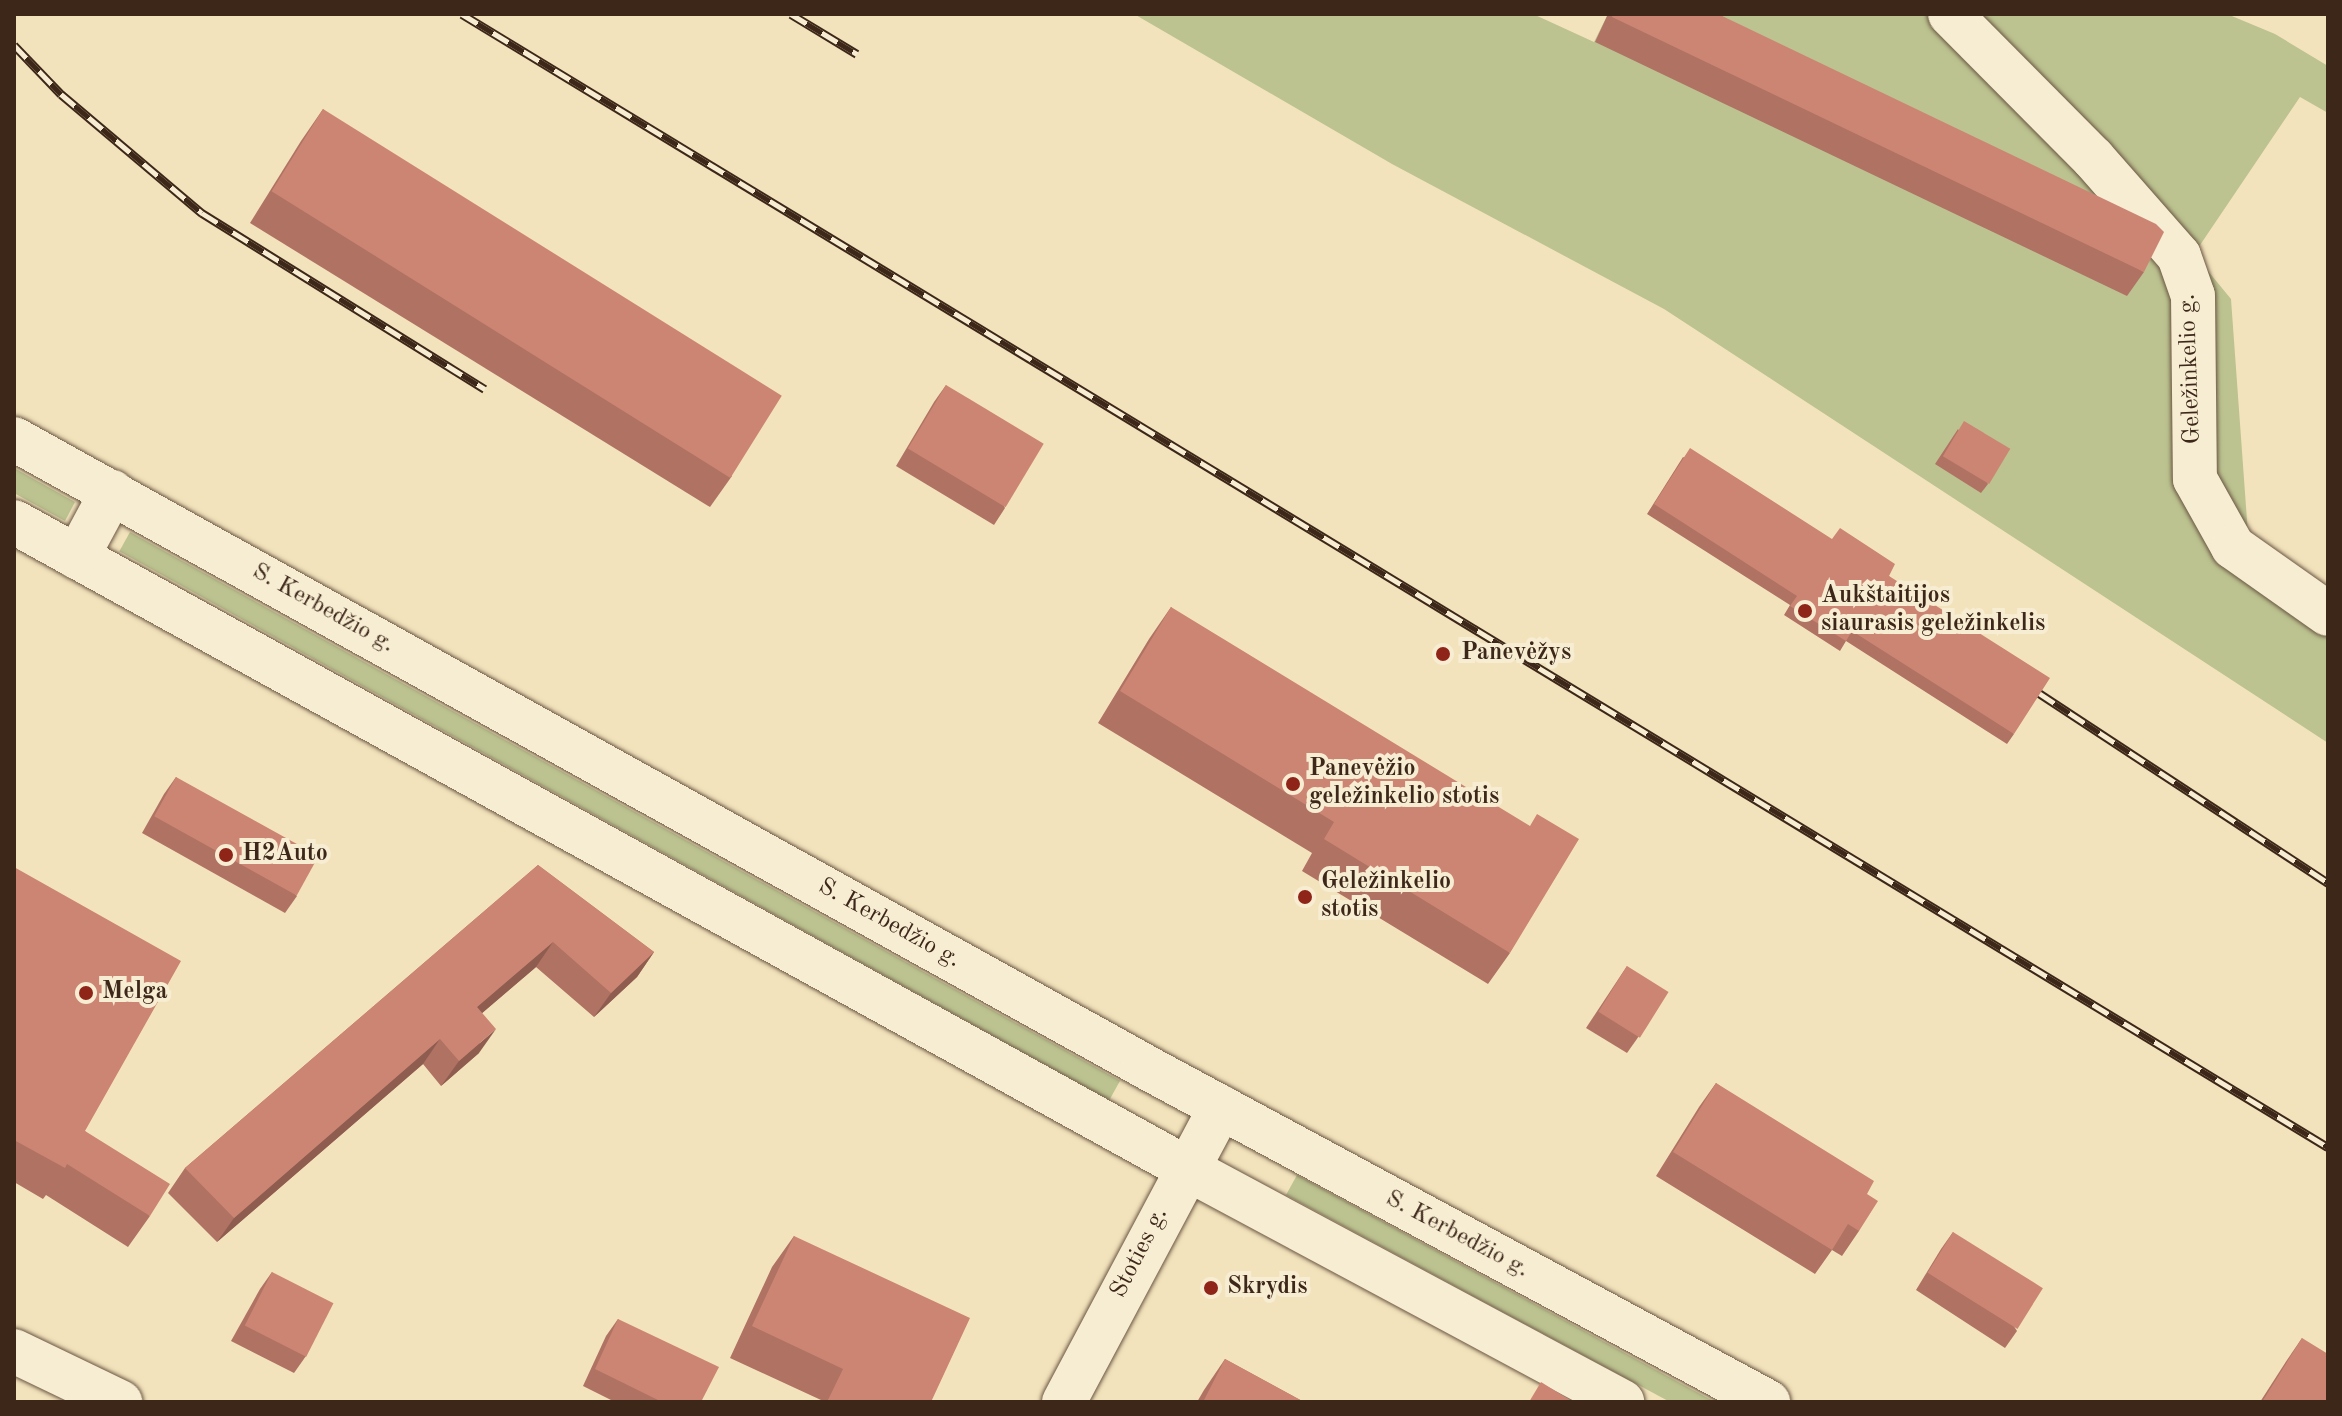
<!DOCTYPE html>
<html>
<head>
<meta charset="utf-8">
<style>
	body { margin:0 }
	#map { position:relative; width:2342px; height:1416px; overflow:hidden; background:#f3e3bc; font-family:"Old Standard TT",serif }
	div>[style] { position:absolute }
	.green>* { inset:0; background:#bcc390; transform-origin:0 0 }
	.roads { filter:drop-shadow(0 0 2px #6a5642) drop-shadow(0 0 2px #6a5642) }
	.street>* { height:44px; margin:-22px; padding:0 22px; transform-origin:22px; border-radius:22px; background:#f7edd3 }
	.secondary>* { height:44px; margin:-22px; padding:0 22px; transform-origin:22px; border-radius:22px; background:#f7edd3 }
	.rail>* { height:9px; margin-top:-4.5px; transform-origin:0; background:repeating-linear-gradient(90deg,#f7edd3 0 18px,#3c2719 0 36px); box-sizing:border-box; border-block:2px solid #3c2719 }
	.wall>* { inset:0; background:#af7263 }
	.shaded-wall>* { inset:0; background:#8f5d50 }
	.building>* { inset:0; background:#cc8573; transform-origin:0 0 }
	.dots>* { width:22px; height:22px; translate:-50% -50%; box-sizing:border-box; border:4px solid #f7edd3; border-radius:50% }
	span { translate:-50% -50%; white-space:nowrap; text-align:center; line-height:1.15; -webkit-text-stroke:8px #f7edd3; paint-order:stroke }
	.street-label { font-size:24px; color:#3c2719 }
	.poi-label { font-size:24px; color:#3c2719; font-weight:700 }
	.left { translate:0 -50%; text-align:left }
	.frame { position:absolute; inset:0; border:16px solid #3c2719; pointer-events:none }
</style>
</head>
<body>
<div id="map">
	<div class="green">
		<i style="clip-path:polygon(1134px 14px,1533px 14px,1594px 42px,1608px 14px,2227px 14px,2275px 34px,2328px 66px,2328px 113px,2300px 97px,2194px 254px,2231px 299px,2248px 534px,2328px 597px,2328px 743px,1664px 309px,1392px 164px)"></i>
		<i style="clip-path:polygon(14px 468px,75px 502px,65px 521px,14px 493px)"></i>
		<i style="left:130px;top:532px;width:1132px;height:22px;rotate:29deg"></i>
		<i style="clip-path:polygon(1297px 1175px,1715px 1402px,1670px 1402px,1286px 1195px)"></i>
	</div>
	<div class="roads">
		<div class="street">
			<i style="left:1950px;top:14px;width:203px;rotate:45.2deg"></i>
			<i style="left:2093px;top:158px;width:130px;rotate:48.7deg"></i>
			<i style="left:2179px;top:256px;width:42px;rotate:70.7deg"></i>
			<i style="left:2193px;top:296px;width:183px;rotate:89.4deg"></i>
			<i style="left:2195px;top:479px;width:78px;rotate:60.8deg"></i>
			<i style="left:2233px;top:547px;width:116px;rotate:35.2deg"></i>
			<i style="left:14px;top:1351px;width:118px;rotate:25.7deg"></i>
		</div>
		<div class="secondary">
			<i style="left:14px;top:439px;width:1292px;rotate:29.02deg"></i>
			<i style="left:1144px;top:1066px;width:709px;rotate:28.3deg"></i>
			<i style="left:14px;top:522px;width:1338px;rotate:28.86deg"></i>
			<i style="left:1186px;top:1168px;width:495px;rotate:28.2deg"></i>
			<i style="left:77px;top:557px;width:74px;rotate:-61.7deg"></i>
			<i style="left:1064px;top:1402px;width:334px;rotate:-62deg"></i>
		</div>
	</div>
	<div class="rail">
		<i style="left:462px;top:14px;width:2183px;rotate:31.27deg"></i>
		<i style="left:791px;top:14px;width:77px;rotate:31.2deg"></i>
		<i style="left:14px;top:45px;width:68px;rotate:46.2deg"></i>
		<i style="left:61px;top:94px;width:185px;rotate:40.2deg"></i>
		<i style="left:202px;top:213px;width:333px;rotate:31.9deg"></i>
		<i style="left:2039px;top:693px;width:346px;rotate:33.3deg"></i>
	</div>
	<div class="wall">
		<i style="clip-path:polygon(1608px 14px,1718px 14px,2144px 272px,2127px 296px,1595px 42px)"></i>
		<i style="clip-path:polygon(323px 109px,732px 476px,710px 507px,250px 223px,301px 141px)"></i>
		<i style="clip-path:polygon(946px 385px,1005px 508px,994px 525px,896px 466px,934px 402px)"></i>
		<i style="clip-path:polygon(1958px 429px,1988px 484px,1981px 493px,1935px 464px)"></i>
		<i style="clip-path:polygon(1683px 457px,1889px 576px,2014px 734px,2007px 744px,1846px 641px,1840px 651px,1784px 615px,1790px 605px,1647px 514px)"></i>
		<i style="clip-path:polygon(1171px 607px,1510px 953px,1488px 984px,1302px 871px,1312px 853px,1098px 723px,1149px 639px)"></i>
		<i style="clip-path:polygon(176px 777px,297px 896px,285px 913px,142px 833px,164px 794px)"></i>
		<i style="clip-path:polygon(538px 865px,654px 952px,637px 977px,594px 1017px,536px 967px,482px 1013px,479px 1053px,441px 1086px,423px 1064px,217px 1242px,168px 1193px,185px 1168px)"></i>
		<i style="clip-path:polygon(14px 867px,85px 1131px,150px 1216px,128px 1247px,46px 1195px,43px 1199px,14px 1182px)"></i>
		<i style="clip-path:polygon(1627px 966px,1639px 1036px,1627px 1053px,1586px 1028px)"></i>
		<i style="clip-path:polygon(1716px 1083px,1867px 1194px,1859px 1231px,1842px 1256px,1832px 1250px,1815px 1274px,1656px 1176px,1699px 1107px)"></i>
		<i style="clip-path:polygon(1953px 1232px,2017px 1331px,2005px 1348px,1916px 1290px,1941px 1249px)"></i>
		<i style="clip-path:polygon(794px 1236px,931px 1402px,820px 1402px,821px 1400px,730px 1358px,772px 1267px)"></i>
		<i style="clip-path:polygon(272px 1272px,306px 1356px,294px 1373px,231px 1341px,260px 1289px)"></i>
		<i style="clip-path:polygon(618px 1319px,701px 1402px,615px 1402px,583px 1386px,606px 1336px)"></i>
		<i style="clip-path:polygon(2302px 1338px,2328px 1402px,2260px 1402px,2287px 1360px)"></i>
		<i style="clip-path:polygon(1225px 1359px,1304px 1402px,1197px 1402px,1204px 1390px)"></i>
	</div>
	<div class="shaded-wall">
		<i style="clip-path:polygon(553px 942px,536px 967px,460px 1032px,477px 1007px)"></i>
		<i style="clip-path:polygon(654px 952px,637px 977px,594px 1017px,611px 993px)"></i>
		<i style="clip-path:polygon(496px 1029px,479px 1053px,441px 1086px,459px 1061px)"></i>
		<i style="clip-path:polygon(440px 1039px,423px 1064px,217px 1242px,234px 1218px)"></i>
	</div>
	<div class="building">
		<i style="clip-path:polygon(1613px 14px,1718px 14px,2156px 224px,2164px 232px,2144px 272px,1612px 17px)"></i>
		<i style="left:323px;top:109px;width:541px;height:97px;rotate:32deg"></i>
		<i style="left:946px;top:385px;width:114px;height:74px;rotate:31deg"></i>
		<i style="left:1964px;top:421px;width:54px;height:41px;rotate:31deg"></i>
		<i style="clip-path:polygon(1690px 448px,1832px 539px,1840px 528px,1866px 545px,1895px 564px,1889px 576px,2050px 678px,2014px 734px,1852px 631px,1846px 641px,1790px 606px,1797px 596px,1654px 504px)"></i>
		<i style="clip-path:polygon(1171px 607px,1530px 826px,1537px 814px,1579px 839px,1510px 953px,1324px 839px,1334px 822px,1120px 691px)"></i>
		<i style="left:176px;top:777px;width:163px;height:45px;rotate:29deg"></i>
		<i style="clip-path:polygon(538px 865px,654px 952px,611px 993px,553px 942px,477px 1007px,496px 1029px,459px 1061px,440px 1039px,234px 1218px,185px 1168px)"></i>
		<i style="clip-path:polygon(14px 867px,181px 961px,85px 1131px,170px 1184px,150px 1216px,67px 1164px,65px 1168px,14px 1140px)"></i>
		<i style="left:1627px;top:966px;width:49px;height:54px;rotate:32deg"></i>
		<i style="clip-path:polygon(1716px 1083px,1874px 1181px,1867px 1194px,1878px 1201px,1859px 1231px,1848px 1224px,1832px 1250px,1673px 1152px)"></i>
		<i style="left:1953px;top:1232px;width:106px;height:48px;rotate:32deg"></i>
		<i style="clip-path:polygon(794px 1236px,970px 1318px,931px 1402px,827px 1402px,843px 1369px,752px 1326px)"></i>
		<i style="left:272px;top:1272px;width:69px;height:60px;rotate:27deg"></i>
		<i style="clip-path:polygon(618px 1319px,719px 1367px,701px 1402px,662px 1402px,595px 1369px)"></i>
		<i style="clip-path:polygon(2302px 1338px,2328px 1354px,2328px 1402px,2262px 1402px)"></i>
		<i style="clip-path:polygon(1225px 1359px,1304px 1402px,1203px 1402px)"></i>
		<i style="clip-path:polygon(1541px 1382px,1573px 1402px,1529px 1402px)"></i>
	</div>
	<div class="dots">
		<i style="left:1805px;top:611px;background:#8f2418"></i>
		<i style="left:1443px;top:654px;background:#8f2418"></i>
		<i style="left:1293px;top:784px;background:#8f2418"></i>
		<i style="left:226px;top:855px;background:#8f2418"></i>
		<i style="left:1305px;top:897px;background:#8f2418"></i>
		<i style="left:86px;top:993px;background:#8f2418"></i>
		<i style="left:1211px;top:1288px;background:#8f2418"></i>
	</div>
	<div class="street-label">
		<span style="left:2191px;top:369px;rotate:-92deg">Geležinkelio g.</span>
		<span style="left:323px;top:609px;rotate:29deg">S. Kerbedžio g.</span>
		<span style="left:889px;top:924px;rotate:29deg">S. Kerbedžio g.</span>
		<span style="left:1457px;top:1235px;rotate:28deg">S. Kerbedžio g.</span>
		<span style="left:1140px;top:1253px;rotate:-63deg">Stoties g.</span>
	</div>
	<div class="poi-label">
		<span class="left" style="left:1821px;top:611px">Aukštaitijos<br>siaurasis geležinkelis</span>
		<span class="left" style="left:1461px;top:654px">Panevėžys</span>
		<span class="left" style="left:1309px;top:784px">Panevėžio<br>geležinkelio stotis</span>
		<span class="left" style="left:242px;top:855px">H2Auto</span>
		<span class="left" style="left:1321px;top:897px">Geležinkelio<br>stotis</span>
		<span class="left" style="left:102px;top:993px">Melga</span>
		<span class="left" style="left:1227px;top:1288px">Skrydis</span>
	</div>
	<div class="frame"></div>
</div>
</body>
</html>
